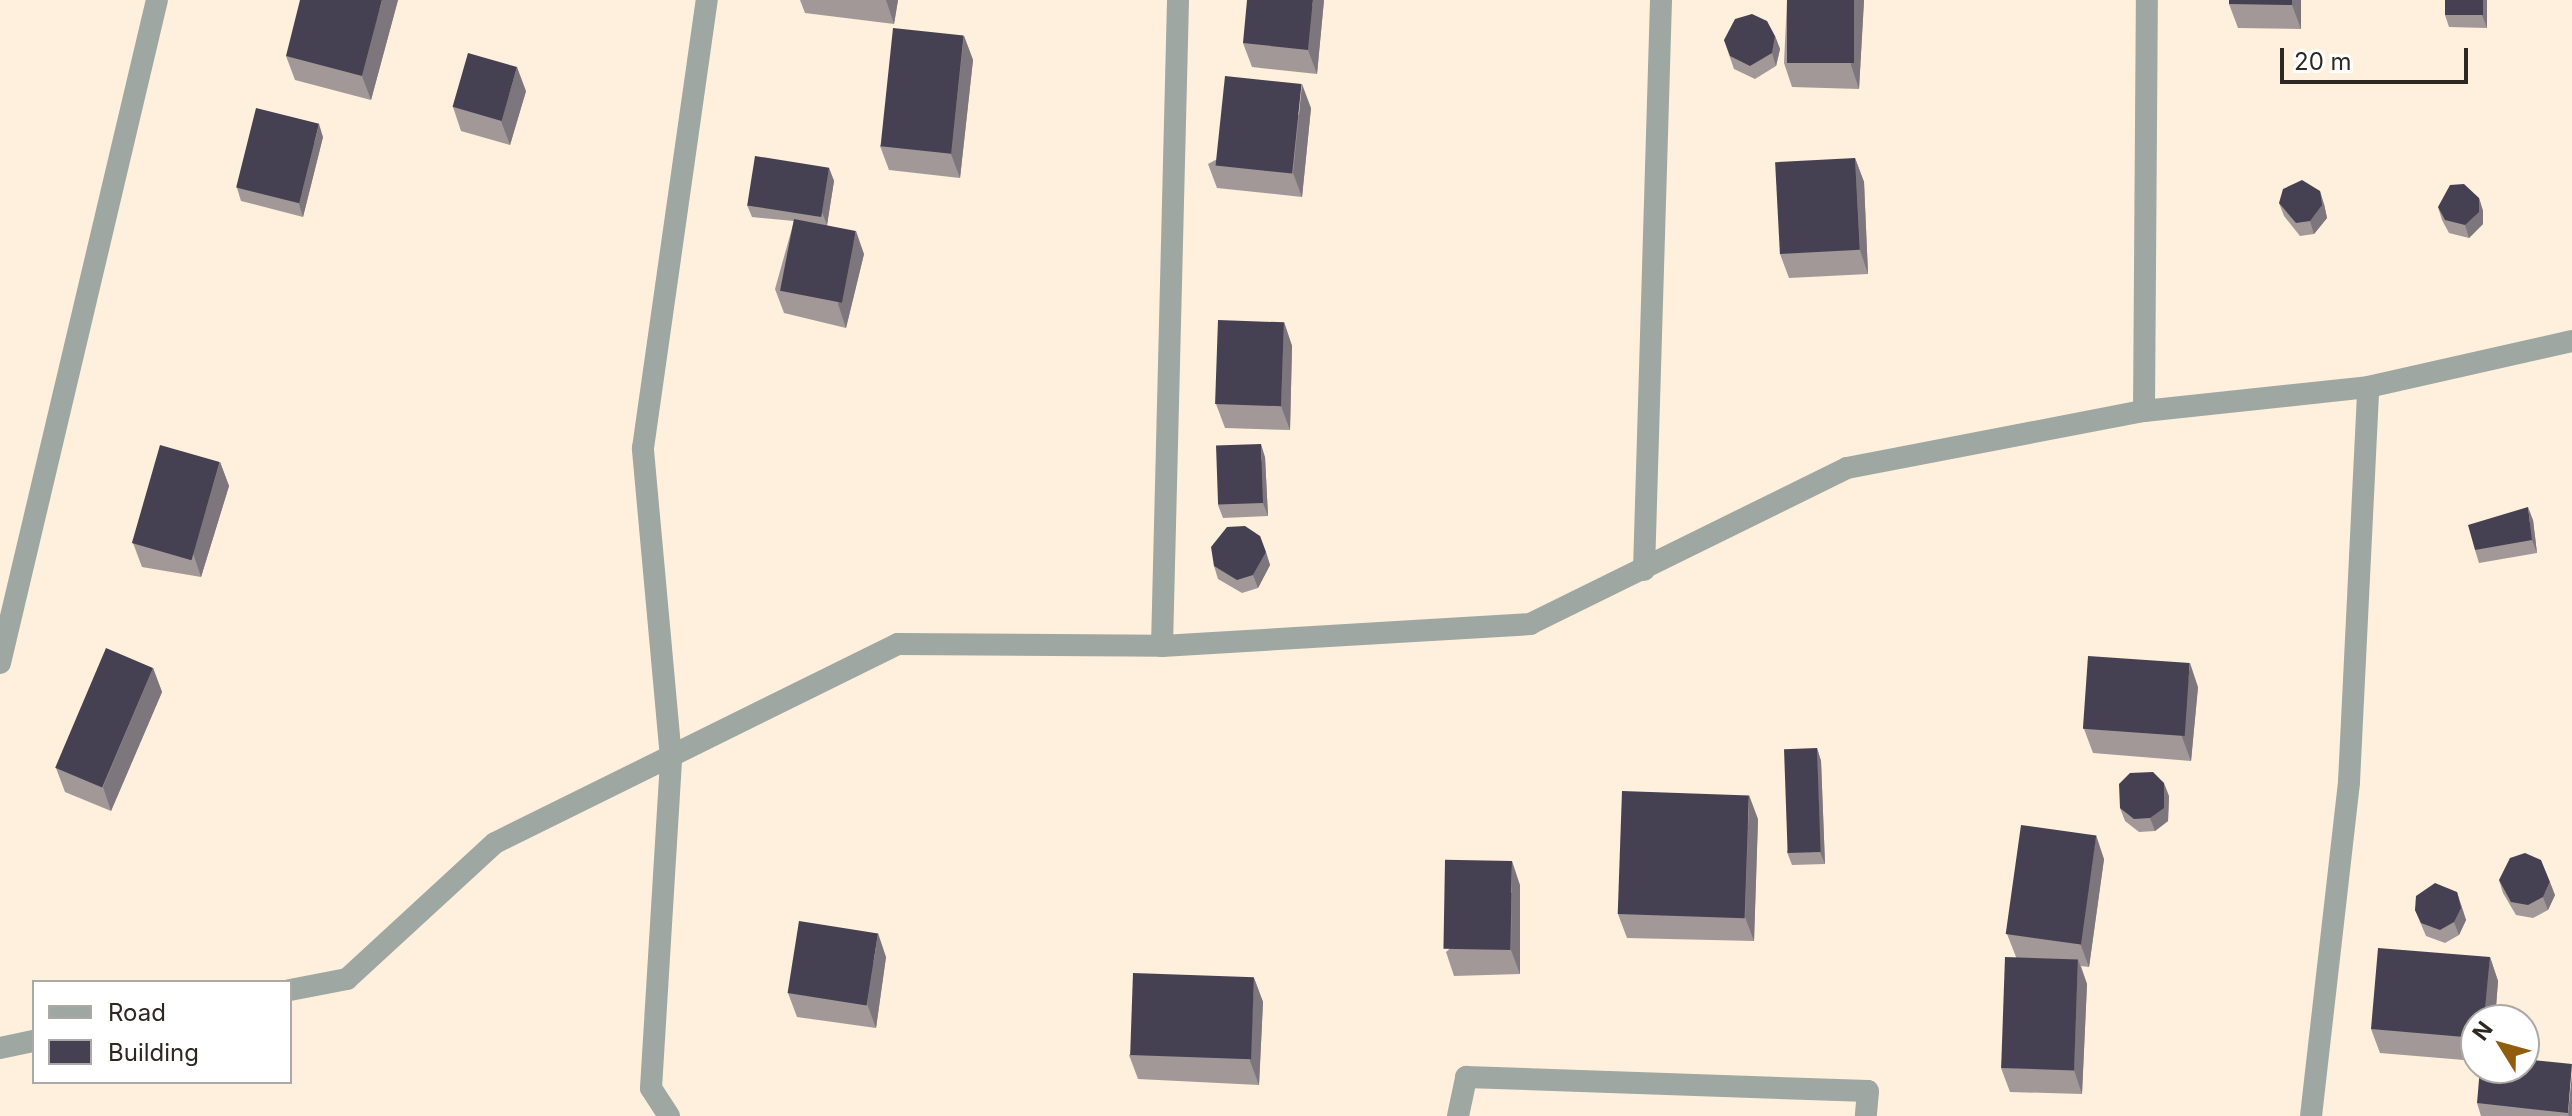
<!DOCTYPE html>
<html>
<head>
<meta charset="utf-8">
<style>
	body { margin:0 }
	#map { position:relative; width:2572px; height:1116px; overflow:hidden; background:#fef0dd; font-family:Inter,sans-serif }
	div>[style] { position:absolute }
	.minor>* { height:22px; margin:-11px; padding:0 11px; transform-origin:11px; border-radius:11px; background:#9ea7a1 }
	.wall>* { inset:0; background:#a29898 }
	.shaded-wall>* { inset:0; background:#7d767c }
	.building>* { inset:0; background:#464152; transform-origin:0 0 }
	span { translate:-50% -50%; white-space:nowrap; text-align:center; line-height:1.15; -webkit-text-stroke:8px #fff; paint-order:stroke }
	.legend { position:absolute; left:32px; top:980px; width:260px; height:104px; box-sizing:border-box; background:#fff; border:2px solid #aba9a6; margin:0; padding:10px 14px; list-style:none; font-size:24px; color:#2d2821 }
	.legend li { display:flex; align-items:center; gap:16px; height:40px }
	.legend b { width:40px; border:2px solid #aba9a6 }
	.north { position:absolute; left:2460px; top:1004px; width:80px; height:80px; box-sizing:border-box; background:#fff; border:2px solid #aba9a6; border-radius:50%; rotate:307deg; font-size:22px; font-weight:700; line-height:32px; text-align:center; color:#2d2821 }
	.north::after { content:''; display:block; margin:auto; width:28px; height:36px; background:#905e0e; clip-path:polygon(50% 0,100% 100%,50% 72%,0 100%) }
	.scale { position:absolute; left:2280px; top:48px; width:188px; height:36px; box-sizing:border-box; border:4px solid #2d2821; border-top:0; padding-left:10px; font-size:24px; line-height:28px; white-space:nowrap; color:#2d2821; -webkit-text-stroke:6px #fff; paint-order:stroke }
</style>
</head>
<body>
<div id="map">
	<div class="minor">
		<i style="left:2144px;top:411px;width:411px;rotate:-89.6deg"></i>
		<i style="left:1644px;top:570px;width:570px;rotate:-88.29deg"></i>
		<i style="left:1162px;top:646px;width:646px;rotate:-88.58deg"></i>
		<i style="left:0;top:663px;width:681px;rotate:-76.68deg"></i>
		<i style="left:290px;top:990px;width:58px;rotate:-10.9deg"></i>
		<i style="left:347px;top:979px;width:201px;rotate:-42.6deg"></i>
		<i style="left:495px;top:843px;width:449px;rotate:-26.3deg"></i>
		<i style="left:898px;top:644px;width:264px;rotate:0.4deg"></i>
		<i style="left:1162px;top:646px;width:369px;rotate:-3.4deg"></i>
		<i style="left:1530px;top:624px;width:353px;rotate:-26.2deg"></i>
		<i style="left:1847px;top:468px;width:302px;rotate:-10.9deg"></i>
		<i style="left:2144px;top:411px;width:225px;rotate:-6.1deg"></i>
		<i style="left:2368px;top:387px;width:209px;rotate:-12.7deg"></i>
		<i style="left:0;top:1048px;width:35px;rotate:-12deg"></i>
		<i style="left:669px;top:1116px;width:33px;rotate:-123deg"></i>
		<i style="left:651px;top:1088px;width:331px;rotate:-86.5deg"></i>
		<i style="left:671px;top:758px;width:311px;rotate:-95.2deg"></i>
		<i style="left:643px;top:448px;width:453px;rotate:-81.9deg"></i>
		<i style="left:1458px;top:1116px;width:40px;rotate:-78deg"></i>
		<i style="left:1466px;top:1077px;width:402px;rotate:2deg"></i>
		<i style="left:1868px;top:1091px;width:25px;rotate:95deg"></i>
		<i style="left:2311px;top:1116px;width:336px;rotate:-83.5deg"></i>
		<i style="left:2349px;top:782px;width:395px;rotate:-87.2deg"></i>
	</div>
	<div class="wall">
		<i style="clip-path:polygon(398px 0,371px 100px,295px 80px,286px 56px)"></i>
		<i style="clip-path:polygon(800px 0,898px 0,894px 24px,805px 13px)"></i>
		<i style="clip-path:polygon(1324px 0,1317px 74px,1252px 67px,1243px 43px)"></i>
		<i style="clip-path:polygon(1787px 0,1864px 0,1859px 89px,1792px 87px,1784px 63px)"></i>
		<i style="clip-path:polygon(2229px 0,2301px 0,2301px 29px,2238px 28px,2229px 4px)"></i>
		<i style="clip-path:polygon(2487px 0,2487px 28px,2449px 27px,2445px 15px)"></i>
		<i style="clip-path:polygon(964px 36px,973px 60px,960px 178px,889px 170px,880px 146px)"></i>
		<i style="clip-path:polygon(1775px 36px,1780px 49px,1776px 66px,1755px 79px,1734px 69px,1724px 40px)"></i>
		<i style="clip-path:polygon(526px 91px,510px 145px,461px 131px,453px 107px)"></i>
		<i style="clip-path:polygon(1311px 108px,1302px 197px,1217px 188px,1208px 164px)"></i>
		<i style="clip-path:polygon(323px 137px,303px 217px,241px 201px,237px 188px)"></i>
		<i style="clip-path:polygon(1855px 158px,1864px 182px,1868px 274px,1789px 278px,1780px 254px)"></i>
		<i style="clip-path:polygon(829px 168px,834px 181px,827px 225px,864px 254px,846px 328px,784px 313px,775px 289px,794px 221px,752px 217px,747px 205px)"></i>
		<i style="clip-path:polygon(2479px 198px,2483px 211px,2483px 224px,2469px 238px,2449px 233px,2442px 220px,2438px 207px)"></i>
		<i style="clip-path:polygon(2279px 203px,2324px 204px,2327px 218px,2314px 234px,2300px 236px,2284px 216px)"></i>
		<i style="clip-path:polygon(1284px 322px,1292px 346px,1290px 430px,1225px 428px,1216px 404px)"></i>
		<i style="clip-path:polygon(1265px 457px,1268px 516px,1223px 518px,1218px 505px)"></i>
		<i style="clip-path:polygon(220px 462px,229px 486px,201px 577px,142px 567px,133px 543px)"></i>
		<i style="clip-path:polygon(2533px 520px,2537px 553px,2479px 563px,2475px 550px)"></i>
		<i style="clip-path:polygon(1260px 536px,1270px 565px,1258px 588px,1242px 593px,1218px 579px,1214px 566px)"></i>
		<i style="clip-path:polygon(153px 668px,162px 692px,111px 811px,65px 792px,56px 768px)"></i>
		<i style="clip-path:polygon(2198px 687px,2191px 761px,2093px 753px,2084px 729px)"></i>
		<i style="clip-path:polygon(1817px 748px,1821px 761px,1825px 864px,1792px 865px,1787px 852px)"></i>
		<i style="clip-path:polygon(2169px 796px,2168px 821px,2155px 831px,2139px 832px,2125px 821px,2120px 808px)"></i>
		<i style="clip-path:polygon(1758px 819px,1754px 941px,1627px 938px,1618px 914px)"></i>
		<i style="clip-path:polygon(2104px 859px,2089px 967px,2081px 966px,2087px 984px,2082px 1094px,2010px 1092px,2001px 1068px,2016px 957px,2007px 934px)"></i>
		<i style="clip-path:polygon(2499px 880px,2555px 895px,2548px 910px,2533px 918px,2516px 915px,2503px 893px)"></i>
		<i style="clip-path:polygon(1520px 885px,1520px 974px,1454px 976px,1446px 952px)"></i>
		<i style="clip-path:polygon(2461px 905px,2466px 920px,2459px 935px,2445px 943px,2426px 936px,2415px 910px)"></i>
		<i style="clip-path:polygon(886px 957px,876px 1028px,797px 1017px,788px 993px)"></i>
		<i style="clip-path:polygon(2490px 957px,2498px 981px,2495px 1020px,2476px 1020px,2476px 1061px,2380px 1053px,2371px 1029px)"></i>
		<i style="clip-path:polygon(1254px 978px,1263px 1002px,1259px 1085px,1138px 1079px,1129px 1055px)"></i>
		<i style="clip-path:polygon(2524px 1068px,2572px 1116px,2481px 1116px,2477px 1103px)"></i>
	</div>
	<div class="shaded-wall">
		<i style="clip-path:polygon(382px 0,398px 0,371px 100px,362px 76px)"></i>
		<i style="clip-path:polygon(886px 0,898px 0,894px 24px)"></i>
		<i style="clip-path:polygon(1313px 0,1324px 0,1317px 74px,1308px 50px)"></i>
		<i style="clip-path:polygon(1854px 0,1864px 0,1859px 89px,1851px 65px)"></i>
		<i style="clip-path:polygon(2292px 0,2301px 0,2301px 29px,2292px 5px)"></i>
		<i style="clip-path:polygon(2483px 0,2487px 0,2487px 28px,2482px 15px)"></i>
		<i style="clip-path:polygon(964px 36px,973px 60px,960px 178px,951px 154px)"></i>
		<i style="clip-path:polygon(1775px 36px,1780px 49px,1776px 66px,1772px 53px)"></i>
		<i style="clip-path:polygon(517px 67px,526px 91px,510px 145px,501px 121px)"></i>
		<i style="clip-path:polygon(1302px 84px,1311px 108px,1302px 197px,1293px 173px)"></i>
		<i style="clip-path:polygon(319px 124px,323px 137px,303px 217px,299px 204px)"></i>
		<i style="clip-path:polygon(1855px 158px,1864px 182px,1868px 274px,1860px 250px)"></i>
		<i style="clip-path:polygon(829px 168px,834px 181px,827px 225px,822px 212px)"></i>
		<i style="clip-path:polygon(2320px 191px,2324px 204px,2327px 218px,2314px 234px,2310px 221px)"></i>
		<i style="clip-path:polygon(2479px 198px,2483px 211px,2483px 224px,2469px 238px,2465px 225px)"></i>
		<i style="clip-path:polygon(856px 231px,864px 254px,846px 328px,838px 304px)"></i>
		<i style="clip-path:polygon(1284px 322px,1292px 346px,1290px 430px,1281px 406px)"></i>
		<i style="clip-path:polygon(1261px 444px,1265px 457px,1268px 516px,1263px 503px)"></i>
		<i style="clip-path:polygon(220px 462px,229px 486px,201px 577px,193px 553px)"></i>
		<i style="clip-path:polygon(2528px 507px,2533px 520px,2537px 553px,2532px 540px)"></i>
		<i style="clip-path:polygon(1266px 552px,1270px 565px,1258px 588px,1253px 575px)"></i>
		<i style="clip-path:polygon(2190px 663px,2198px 687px,2191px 761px,2182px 737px)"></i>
		<i style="clip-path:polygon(153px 668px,162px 692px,111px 811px,103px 787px)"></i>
		<i style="clip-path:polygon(1817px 748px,1821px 761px,1825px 864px,1820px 852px)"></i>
		<i style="clip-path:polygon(2164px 783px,2169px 796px,2168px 821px,2155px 831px,2150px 818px)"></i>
		<i style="clip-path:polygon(1749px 795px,1758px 819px,1754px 941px,1745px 917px)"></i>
		<i style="clip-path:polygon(2096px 835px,2104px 859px,2089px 967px,2080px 943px)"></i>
		<i style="clip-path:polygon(1512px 861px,1520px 885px,1520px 974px,1511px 950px)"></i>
		<i style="clip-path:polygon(2550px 882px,2555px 895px,2548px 910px,2543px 897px)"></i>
		<i style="clip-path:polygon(2457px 892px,2466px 920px,2459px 935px,2454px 922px)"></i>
		<i style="clip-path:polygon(878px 933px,886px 957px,876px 1028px,867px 1004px)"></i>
		<i style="clip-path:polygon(2490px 957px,2498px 981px,2495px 1020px,2484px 1020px)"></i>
		<i style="clip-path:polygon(2078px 960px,2087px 984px,2082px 1094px,2074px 1070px)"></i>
		<i style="clip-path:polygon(1254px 978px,1263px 1002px,1259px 1085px,1250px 1061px)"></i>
		<i style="clip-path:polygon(2572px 1074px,2572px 1116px,2569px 1116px,2568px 1113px)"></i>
	</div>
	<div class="building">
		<i style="clip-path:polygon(300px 0,382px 0,362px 76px,286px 56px)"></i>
		<i style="clip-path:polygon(1247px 0,1313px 0,1308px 50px,1243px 43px)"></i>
		<i style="left:1787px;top:0;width:67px;height:63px"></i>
		<i style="clip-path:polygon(2229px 0,2292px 0,2292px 5px,2229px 4px)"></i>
		<i style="left:2445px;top:0;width:38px;height:15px"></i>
		<i style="clip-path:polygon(1752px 14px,1767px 21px,1775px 36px,1772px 53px,1750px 66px,1730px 56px,1724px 40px,1735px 19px)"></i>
		<i style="left:893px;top:28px;width:71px;height:119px;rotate:6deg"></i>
		<i style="left:468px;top:53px;width:51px;height:56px;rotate:16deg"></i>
		<i style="left:1225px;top:76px;width:77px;height:90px;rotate:6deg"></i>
		<i style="left:256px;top:108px;width:65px;height:82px;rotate:14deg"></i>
		<i style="left:755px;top:156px;width:75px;height:50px;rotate:9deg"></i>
		<i style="left:1855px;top:158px;width:92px;height:80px;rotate:87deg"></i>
		<i style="clip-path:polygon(2302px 180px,2320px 191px,2322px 205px,2310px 221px,2296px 223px,2279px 203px,2283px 189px)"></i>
		<i style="clip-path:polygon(2464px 184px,2479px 198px,2479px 212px,2465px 225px,2445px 220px,2438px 207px,2450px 185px)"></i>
		<i style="left:794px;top:219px;width:63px;height:73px;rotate:11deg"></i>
		<i style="left:1218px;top:320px;width:66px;height:84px;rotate:2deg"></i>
		<i style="left:1261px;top:444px;width:59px;height:45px;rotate:88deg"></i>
		<i style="left:160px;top:445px;width:62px;height:102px;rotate:16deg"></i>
		<i style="clip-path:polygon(2528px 507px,2532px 540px,2475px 550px,2468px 525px)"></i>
		<i style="clip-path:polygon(1245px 526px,1260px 536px,1266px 552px,1253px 575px,1237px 580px,1214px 566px,1211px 547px,1227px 527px)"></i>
		<i style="left:106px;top:648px;width:51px;height:130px;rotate:23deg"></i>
		<i style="left:2088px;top:656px;width:102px;height:73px;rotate:4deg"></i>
		<i style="left:1817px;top:748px;width:104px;height:33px;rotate:88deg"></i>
		<i style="clip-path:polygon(2153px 772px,2164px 783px,2164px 808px,2150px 818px,2134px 819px,2120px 808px,2119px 784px,2130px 773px)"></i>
		<i style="left:1622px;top:791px;width:127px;height:123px;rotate:2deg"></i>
		<i style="left:2021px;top:825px;width:76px;height:110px;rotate:8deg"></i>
		<i style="clip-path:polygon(2525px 853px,2541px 860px,2550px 882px,2543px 897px,2528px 905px,2511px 902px,2499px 880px,2510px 858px)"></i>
		<i style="left:1512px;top:861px;width:89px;height:67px;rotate:91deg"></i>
		<i style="clip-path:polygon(2435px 883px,2457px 892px,2461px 908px,2454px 922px,2440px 930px,2421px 923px,2415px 910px,2416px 896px)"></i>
		<i style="left:799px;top:921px;width:80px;height:73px;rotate:9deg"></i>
		<i style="clip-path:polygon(2378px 948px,2490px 957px,2484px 1020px,2476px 1020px,2476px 1038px,2371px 1029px)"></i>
		<i style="left:2005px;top:957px;width:73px;height:111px;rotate:2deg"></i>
		<i style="left:1133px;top:973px;width:121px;height:82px;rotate:2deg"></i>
		<i style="clip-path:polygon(2524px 1059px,2572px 1064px,2568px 1113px,2477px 1103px,2480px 1068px,2524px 1068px)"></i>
	</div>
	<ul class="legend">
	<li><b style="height:10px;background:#9ea7a1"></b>Road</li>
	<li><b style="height:22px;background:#464152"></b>Building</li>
	</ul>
	<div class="north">N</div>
	<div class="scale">20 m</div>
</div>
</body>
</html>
